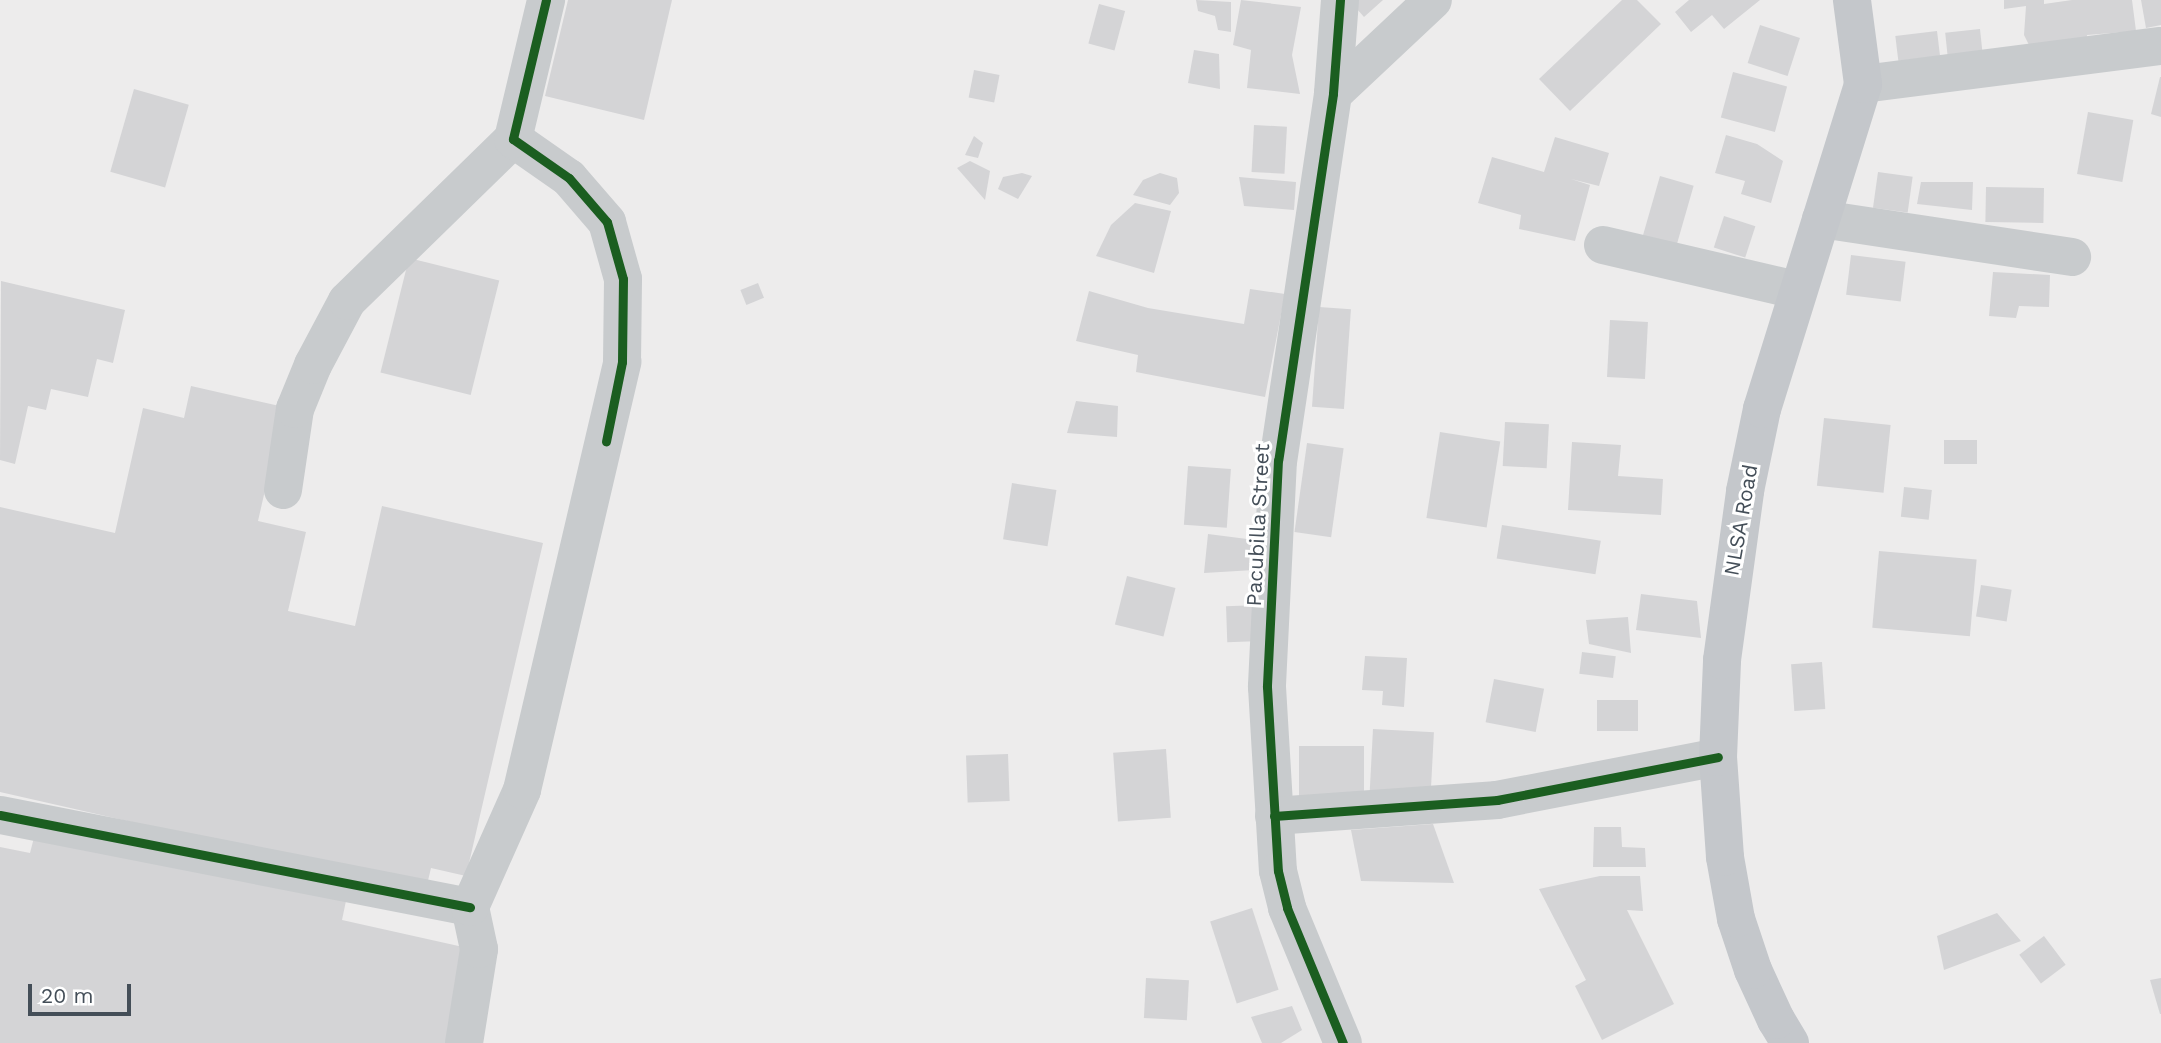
<!DOCTYPE html>
<html>
<head>
<meta charset="utf-8">
<style>
	body { margin:0 }
	#map { position:relative; width:2161px; height:1043px; overflow:hidden; background:#edecec; font-family:"Work Sans",sans-serif }
	div>[style] { position:absolute }
	.building>* { inset:0; background:#d4d4d6; transform-origin:0 0 }
	.minor>* { height:38px; margin:-19px; padding:0 19px; transform-origin:19px; border-radius:19px; background:#c8cbcd }
	.major>* { height:38px; margin:-19px; padding:0 19px; transform-origin:19px; border-radius:19px; background:#c4c7cb }
	.cycleway>* { height:9px; margin:-4.5px; padding:0 4.5px; transform-origin:4.5px; border-radius:4.5px; background:#1b5e20 }
	span { translate:-50% -50%; white-space:nowrap; text-align:center; line-height:1.15; -webkit-text-stroke:6px #fff; paint-order:stroke }
	.street-label { font-size:21px; color:#444e58 }
	.scale { position:absolute; left:28px; top:984px; width:103px; height:32px; box-sizing:border-box; border:4px solid #444e58; border-top:0; padding-left:9px; font-size:21px; line-height:24px; white-space:nowrap; color:#444e58; -webkit-text-stroke:5px #fff; paint-order:stroke }
</style>
</head>
<body>
<div id="map">
	<div class="building">
		<i style="clip-path:polygon(568px 0,672px 0,644px 120px,545px 96px)"></i>
		<i style="clip-path:polygon(1196px 0,1231px 2px,1231px 32px,1218px 30px,1215px 16px,1198px 11px)"></i>
		<i style="clip-path:polygon(1241px 0,1301px 7px,1292px 55px,1300px 94px,1247px 88px,1251px 50px,1233px 45px)"></i>
		<i style="clip-path:polygon(1349px 0,1383px 0,1364px 17px)"></i>
		<i style="clip-path:polygon(1622px 0,1637px 0,1661px 24px,1570px 111px,1539px 79px)"></i>
		<i style="clip-path:polygon(1689px 0,1760px 0,1724px 29px,1712px 15px,1691px 32px,1675px 12px)"></i>
		<i style="clip-path:polygon(2004px 0,2044px 0,2044px 4px,2072px 0,2132px 0,2136px 31px,2087px 35px,2085px 52px,2032px 51px,2024px 35px,2026px 6px,2004px 9px)"></i>
		<i style="clip-path:polygon(2141px 0,2161px 0,2161px 25px,2146px 28px)"></i>
		<i style="left:1099px;top:4px;width:27px;height:41px;rotate:15deg"></i>
		<i style="left:1760px;top:25px;width:42px;height:40px;rotate:18deg"></i>
		<i style="left:1980px;top:29px;width:28px;height:35px;rotate:84deg"></i>
		<i style="left:1937px;top:31px;width:25px;height:42px;rotate:83deg"></i>
		<i style="clip-path:polygon(1194px 50px,1219px 54px,1220px 89px,1188px 83px)"></i>
		<i style="left:974px;top:70px;width:26px;height:28px;rotate:11deg"></i>
		<i style="left:1733px;top:72px;width:56px;height:47px;rotate:15deg"></i>
		<i style="clip-path:polygon(2160px 77px,2161px 77px,2161px 117px,2151px 114px)"></i>
		<i style="left:134px;top:89px;width:57px;height:86px;rotate:16deg"></i>
		<i style="left:2088px;top:112px;width:46px;height:63px;rotate:10deg"></i>
		<i style="left:1254px;top:125px;width:33px;height:47px;rotate:3deg"></i>
		<i style="clip-path:polygon(1726px 135px,1757px 144px,1783px 161px,1771px 203px,1741px 194px,1745px 181px,1715px 173px)"></i>
		<i style="clip-path:polygon(974px 136px,983px 143px,978px 158px,965px 155px)"></i>
		<i style="clip-path:polygon(1555px 137px,1609px 153px,1599px 186px,1571px 179px,1590px 185px,1575px 241px,1519px 229px,1521px 215px,1478px 203px,1492px 157px,1544px 172px)"></i>
		<i style="clip-path:polygon(970px 161px,990px 171px,985px 200px,957px 168px)"></i>
		<i style="left:1878px;top:172px;width:35px;height:36px;rotate:8deg"></i>
		<i style="clip-path:polygon(1022px 173px,1032px 176px,1018px 199px,998px 189px,1003px 177px)"></i>
		<i style="clip-path:polygon(1160px 173px,1177px 178px,1179px 193px,1170px 205px,1133px 195px,1143px 180px)"></i>
		<i style="left:1660px;top:176px;width:35px;height:64px;rotate:16deg"></i>
		<i style="clip-path:polygon(1239px 177px,1296px 182px,1294px 210px,1244px 206px)"></i>
		<i style="clip-path:polygon(1921px 182px,1973px 182px,1972px 210px,1917px 204px)"></i>
		<i style="left:1986px;top:187px;width:58px;height:35px;rotate:1deg"></i>
		<i style="clip-path:polygon(1135px 203px,1171px 211px,1154px 273px,1096px 256px,1111px 225px)"></i>
		<i style="left:1724px;top:216px;width:33px;height:33px;rotate:18deg"></i>
		<i style="left:1851px;top:255px;width:55px;height:40px;rotate:7deg"></i>
		<i style="left:409px;top:258px;width:93px;height:118px;rotate:14deg"></i>
		<i style="clip-path:polygon(1993px 272px,2050px 275px,2049px 307px,2019px 306px,2016px 318px,1989px 316px)"></i>
		<i style="clip-path:polygon(1px 281px,125px 310px,113px 363px,97px 359px,88px 397px,51px 389px,46px 410px,28px 406px,15px 464px,0 460px)"></i>
		<i style="left:758px;top:283px;width:16px;height:19px;rotate:68deg"></i>
		<i style="clip-path:polygon(1250px 289px,1285px 294px,1265px 397px,1136px 372px,1138px 355px,1076px 341px,1089px 291px,1148px 308px,1244px 324px)"></i>
		<i style="left:1319px;top:307px;width:32px;height:100px;rotate:4deg"></i>
		<i style="left:1610px;top:320px;width:38px;height:57px;rotate:3deg"></i>
		<i style="clip-path:polygon(191px 386px,284px 407px,258px 521px,306px 532px,288px 611px,355px 626px,382px 506px,543px 543px,466px 876px,431px 868px,426px 889px,0 792px,0 507px,115px 533px,143px 408px,184px 418px)"></i>
		<i style="clip-path:polygon(1076px 401px,1118px 406px,1117px 437px,1067px 433px)"></i>
		<i style="left:1824px;top:418px;width:67px;height:68px;rotate:6deg"></i>
		<i style="left:1505px;top:422px;width:44px;height:44px;rotate:3deg"></i>
		<i style="left:1440px;top:432px;width:61px;height:87px;rotate:9deg"></i>
		<i style="left:1944px;top:440px;width:33px;height:24px"></i>
		<i style="clip-path:polygon(1572px 442px,1621px 445px,1618px 476px,1663px 479px,1661px 515px,1568px 510px)"></i>
		<i style="left:1307px;top:443px;width:37px;height:90px;rotate:8deg"></i>
		<i style="left:1188px;top:466px;width:43px;height:59px;rotate:4deg"></i>
		<i style="left:1012px;top:483px;width:45px;height:57px;rotate:9deg"></i>
		<i style="left:1904px;top:487px;width:28px;height:30px;rotate:6deg"></i>
		<i style="left:1502px;top:525px;width:100px;height:34px;rotate:9deg"></i>
		<i style="clip-path:polygon(1208px 534px,1255px 540px,1254px 570px,1204px 573px)"></i>
		<i style="left:1879px;top:551px;width:98px;height:77px;rotate:5deg"></i>
		<i style="left:1127px;top:576px;width:50px;height:50px;rotate:14deg"></i>
		<i style="left:1981px;top:585px;width:31px;height:32px;rotate:9deg"></i>
		<i style="clip-path:polygon(1641px 594px,1697px 601px,1701px 638px,1636px 630px)"></i>
		<i style="left:1260px;top:605px;width:36px;height:34px;rotate:88deg"></i>
		<i style="clip-path:polygon(1628px 617px,1631px 653px,1589px 644px,1586px 620px)"></i>
		<i style="left:1582px;top:652px;width:34px;height:22px;rotate:7deg"></i>
		<i style="clip-path:polygon(1365px 656px,1407px 658px,1404px 707px,1382px 705px,1383px 691px,1362px 690px)"></i>
		<i style="left:1822px;top:662px;width:47px;height:31px;rotate:86deg"></i>
		<i style="left:1494px;top:679px;width:51px;height:44px;rotate:11deg"></i>
		<i style="left:1597px;top:700px;width:41px;height:31px"></i>
		<i style="left:1373px;top:729px;width:61px;height:68px;rotate:3deg"></i>
		<i style="left:1299px;top:746px;width:65px;height:56px"></i>
		<i style="left:1166px;top:749px;width:69px;height:53px;rotate:86deg"></i>
		<i style="left:1008px;top:754px;width:47px;height:42px;rotate:88deg"></i>
		<i style="clip-path:polygon(1433px 824px,1454px 883px,1361px 881px,1351px 830px)"></i>
		<i style="clip-path:polygon(37px 826px,347px 896px,342px 920px,472px 949px,451px 1043px,0 1043px,0 847px,30px 853px)"></i>
		<i style="clip-path:polygon(1594px 827px,1621px 827px,1622px 847px,1645px 848px,1646px 867px,1593px 867px)"></i>
		<i style="clip-path:polygon(1600px 876px,1640px 876px,1643px 911px,1627px 910px,1674px 1004px,1602px 1040px,1575px 986px,1586px 980px,1539px 889px)"></i>
		<i style="left:1252px;top:908px;width:86px;height:44px;rotate:72deg"></i>
		<i style="clip-path:polygon(1997px 913px,2021px 941px,1944px 970px,1937px 936px)"></i>
		<i style="left:2044px;top:936px;width:36px;height:31px;rotate:53deg"></i>
		<i style="left:1146px;top:978px;width:43px;height:40px;rotate:3deg"></i>
		<i style="clip-path:polygon(2161px 978px,2161px 1014px,2160px 1014px,2150px 980px)"></i>
		<i style="clip-path:polygon(1292px 1006px,1302px 1030px,1281px 1043px,1262px 1043px,1251px 1017px)"></i>
	</div>
	<div class="minor">
		<i style="left:1340px;top:0;width:94px;rotate:94.3deg"></i>
		<i style="left:1333px;top:94px;width:370px;rotate:98.5deg"></i>
		<i style="left:1278px;top:460px;width:227px;rotate:92.8deg"></i>
		<i style="left:1267px;top:687px;width:184px;rotate:86.6deg"></i>
		<i style="left:1278px;top:871px;width:38px;rotate:76deg"></i>
		<i style="left:1287px;top:908px;width:146px;rotate:67.5deg"></i>
		<i style="left:1863px;top:84px;width:300px;rotate:-7.3deg"></i>
		<i style="left:1333px;top:94px;width:137px;rotate:-43.2deg"></i>
		<i style="left:1821px;top:219px;width:254px;rotate:8.6deg"></i>
		<i style="left:1603px;top:245px;width:199px;rotate:13.1deg"></i>
		<i style="left:283px;top:490px;width:82px;rotate:-81.6deg"></i>
		<i style="left:295px;top:409px;width:48px;rotate:-67.8deg"></i>
		<i style="left:313px;top:365px;width:72px;rotate:-62deg"></i>
		<i style="left:347px;top:301px;width:232px;rotate:-44.3deg"></i>
		<i style="left:0;top:815px;width:479px;rotate:11.1deg"></i>
		<i style="left:1274px;top:816px;width:224px;rotate:-4.1deg"></i>
		<i style="left:1497px;top:800px;width:225px;rotate:-11deg"></i>
		<i style="left:464px;top:1043px;width:95px;rotate:-80.9deg"></i>
		<i style="left:479px;top:949px;width:43px;rotate:-102.1deg"></i>
		<i style="left:470px;top:907px;width:128px;rotate:-66deg"></i>
		<i style="left:522px;top:790px;width:440px;rotate:-76.8deg"></i>
		<i style="left:622px;top:362px;width:83px;rotate:-89.3deg"></i>
		<i style="left:623px;top:279px;width:59px;rotate:-105.7deg"></i>
		<i style="left:607px;top:222px;width:58px;rotate:-130.8deg"></i>
		<i style="left:569px;top:178px;width:68px;rotate:-145.1deg"></i>
		<i style="left:513px;top:139px;width:143px;rotate:-76.6deg"></i>
	</div>
	<div class="major">
		<i style="left:1790px;top:1043px;width:27px;rotate:-121deg"></i>
		<i style="left:1776px;top:1020px;width:55px;rotate:-114.7deg"></i>
		<i style="left:1753px;top:970px;width:54px;rotate:-108.4deg"></i>
		<i style="left:1736px;top:919px;width:63px;rotate:-100.1deg"></i>
		<i style="left:1725px;top:857px;width:100px;rotate:-94deg"></i>
		<i style="left:1718px;top:757px;width:97px;rotate:-87.6deg"></i>
		<i style="left:1722px;top:660px;width:171px;rotate:-82.2deg"></i>
		<i style="left:1745px;top:491px;width:84px;rotate:-78.3deg"></i>
		<i style="left:1762px;top:409px;width:340px;rotate:-72.7deg"></i>
		<i style="left:1863px;top:84px;width:85px;rotate:-97.5deg"></i>
	</div>
	<div class="cycleway">
		<i style="left:546px;top:0;width:143px;rotate:103.4deg"></i>
		<i style="left:513px;top:139px;width:68px;rotate:34.9deg"></i>
		<i style="left:569px;top:178px;width:58px;rotate:49.2deg"></i>
		<i style="left:607px;top:222px;width:59px;rotate:74.3deg"></i>
		<i style="left:623px;top:279px;width:83px;rotate:90.7deg"></i>
		<i style="left:622px;top:362px;width:81px;rotate:101.4deg"></i>
		<i style="left:1340px;top:0;width:94px;rotate:94.3deg"></i>
		<i style="left:1333px;top:94px;width:370px;rotate:98.5deg"></i>
		<i style="left:1278px;top:460px;width:227px;rotate:92.8deg"></i>
		<i style="left:1267px;top:687px;width:184px;rotate:86.6deg"></i>
		<i style="left:1278px;top:871px;width:38px;rotate:76deg"></i>
		<i style="left:1287px;top:908px;width:146px;rotate:67.5deg"></i>
		<i style="left:0;top:815px;width:479px;rotate:11.1deg"></i>
		<i style="left:1274px;top:816px;width:224px;rotate:-4.1deg"></i>
		<i style="left:1497px;top:800px;width:225px;rotate:-11deg"></i>
	</div>
	<div class="street-label">
		<span style="left:1741px;top:520px;rotate:-80deg">NLSA Road</span>
		<span style="left:1258px;top:525px;rotate:-87deg">Pacubilla Street</span>
	</div>
	<div class="scale">20 m</div>
</div>
</body>
</html>
